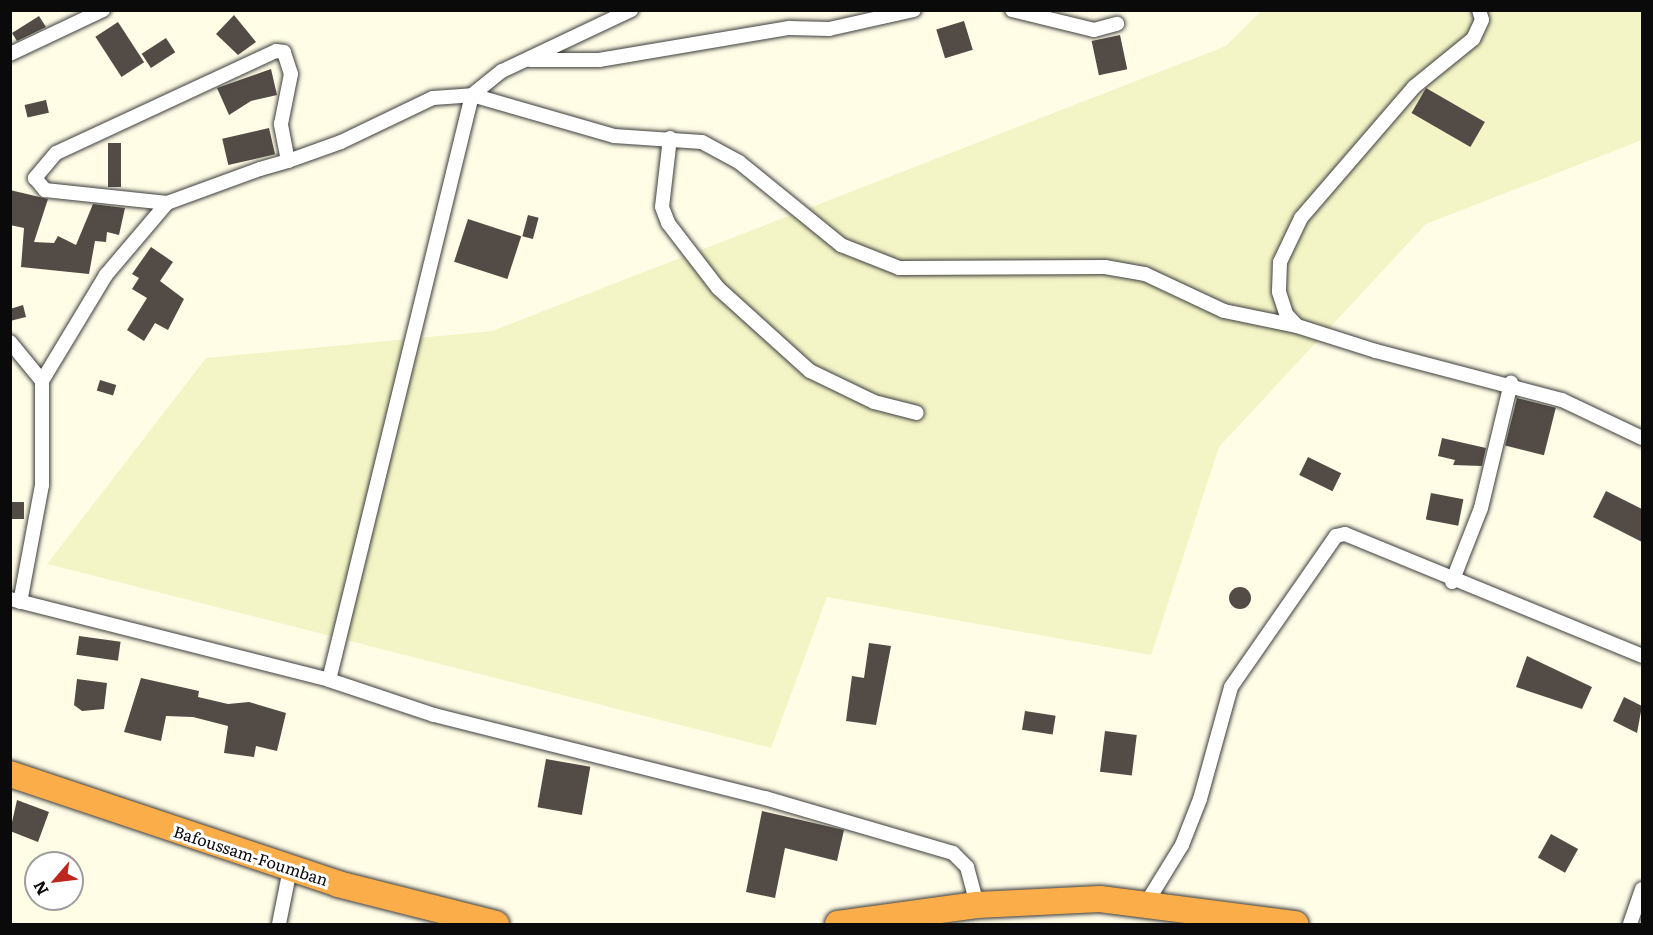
<!DOCTYPE html>
<html>
<head>
<meta charset="utf-8">
<style>
	body { margin:0 }
	#map { position:relative; width:1653px; height:935px; overflow:hidden; background:#fffde6; font-family:Literata,serif }
	div>[style] { position:absolute }
	.farmland>* { inset:0; background:#f4f5c6 }
	.building>* { inset:0; background:#534c46; transform-origin:0 0 }
	.round { border-radius:50% }
	.roads { filter:drop-shadow(0 0 2px #3d3d3d) drop-shadow(0 0 2px #3d3d3d) }
	.street>* { height:14px; margin:-7px; padding:0 7px; transform-origin:7px; border-radius:7px; background:#fff }
	.highway>* { height:26px; margin:-13px; padding:0 13px; transform-origin:13px; border-radius:13px; background:#faad49 }
	span { translate:-50% -50%; white-space:nowrap; text-align:center; line-height:1.15; -webkit-text-stroke:6px #fff; paint-order:stroke }
	.street-label { font-size:16px; color:#0a0a0a }
	.frame { position:absolute; inset:0; border:12px solid #0a0a0a; pointer-events:none }
	.north { position:absolute; left:24px; top:851px; width:60px; height:60px; box-sizing:border-box; background:#fff; border:2px solid #9d9d9d; border-radius:50%; rotate:242deg; font-size:16px; font-weight:700; line-height:24px; text-align:center; color:#0a0a0a }
	.north::after { content:''; display:block; margin:auto; width:21px; height:27px; background:#bd271e; clip-path:polygon(50% 0,100% 100%,50% 72%,0 100%) }
</style>
</head>
<body>
<div id="map">
	<div class="farmland">
		<i style="clip-path:polygon(1261px 11px,1642px 11px,1642px 140px,1426px 224px,1219px 447px,1151px 655px,827px 597px,771px 748px,47px 564px,206px 358px,492px 331px,1226px 46px)"></i>
	</div>
	<div class="building">
		<i style="clip-path:polygon(234px 15px,256px 42px,238px 55px,216px 34px)"></i>
		<i style="clip-path:polygon(39px 16px,46px 27px,17px 41px,12px 33px)"></i>
		<i style="left:964px;top:21px;width:30px;height:29px;rotate:73deg"></i>
		<i style="left:118px;top:22px;width:48px;height:27px;rotate:57deg"></i>
		<i style="left:1120px;top:35px;width:35px;height:29px;rotate:78deg"></i>
		<i style="left:166px;top:38px;width:17px;height:29px;rotate:57deg"></i>
		<i style="clip-path:polygon(271px 69px,277px 95px,251px 101px,229px 115px,217px 88px)"></i>
		<i style="left:1426px;top:88px;width:68px;height:29px;rotate:30deg"></i>
		<i style="left:46px;top:100px;width:13px;height:22px;rotate:77deg"></i>
		<i style="left:269px;top:128px;width:27px;height:48px;rotate:77deg"></i>
		<i style="left:108px;top:143px;width:13px;height:44px"></i>
		<i style="clip-path:polygon(10px 190px,48px 199px,34px 242px,54px 243px,58px 236px,76px 245px,93px 204px,125px 208px,119px 235px,107px 232px,106px 242px,95px 241px,89px 274px,21px 267px,24px 228px,10px 225px)"></i>
		<i style="left:528px;top:215px;width:11px;height:22px;rotate:15deg"></i>
		<i style="left:468px;top:219px;width:56px;height:45px;rotate:18deg"></i>
		<i style="clip-path:polygon(151px 247px,173px 262px,160px 281px,184px 299px,168px 330px,155px 323px,144px 341px,127px 330px,147px 298px,132px 289px,139px 278px,132px 274px)"></i>
		<i style="clip-path:polygon(23px 305px,26px 317px,10px 321px,10px 309px)"></i>
		<i style="left:100px;top:380px;width:17px;height:11px;rotate:17deg"></i>
		<i style="left:1517px;top:398px;width:40px;height:49px;rotate:14deg"></i>
		<i style="clip-path:polygon(1442px 438px,1486px 448px,1482px 466px,1453px 465px,1455px 460px,1438px 456px)"></i>
		<i style="left:1308px;top:457px;width:37px;height:20px;rotate:26deg"></i>
		<i style="clip-path:polygon(1606px 491px,1642px 509px,1642px 542px,1593px 517px)"></i>
		<i style="left:1431px;top:493px;width:33px;height:27px;rotate:11deg"></i>
		<i style="left:10px;top:502px;width:14px;height:17px"></i>
		<i class="round" style="left:1229px;top:587px;width:22px;height:22px"></i>
		<i style="left:79px;top:636px;width:42px;height:19px;rotate:8deg"></i>
		<i style="clip-path:polygon(869px 643px,891px 646px,876px 725px,846px 721px,852px 676px,864px 678px)"></i>
		<i style="clip-path:polygon(1527px 656px,1592px 687px,1582px 709px,1516px 687px)"></i>
		<i style="clip-path:polygon(141px 678px,199px 691px,198px 697px,228px 704px,249px 702px,286px 713px,277px 751px,256px 746px,254px 757px,224px 753px,228px 726px,193px 717px,166px 716px,161px 741px,124px 732px)"></i>
		<i style="clip-path:polygon(77px 679px,107px 683px,104px 709px,82px 711px,74px 705px)"></i>
		<i style="clip-path:polygon(1624px 697px,1642px 706px,1637px 733px,1613px 721px)"></i>
		<i style="left:1025px;top:711px;width:31px;height:19px;rotate:9deg"></i>
		<i style="left:1105px;top:731px;width:32px;height:41px;rotate:7deg"></i>
		<i style="left:546px;top:759px;width:45px;height:49px;rotate:10deg"></i>
		<i style="clip-path:polygon(17px 800px,49px 812px,38px 842px,10px 831px)"></i>
		<i style="clip-path:polygon(762px 811px,844px 830px,837px 861px,785px 848px,775px 898px,746px 892px)"></i>
		<i style="left:1551px;top:834px;width:31px;height:27px;rotate:29deg"></i>
	</div>
	<div class="roads">
		<div class="street">
			<i style="left:1012px;top:10px;width:84px;rotate:13.7deg"></i>
			<i style="left:1094px;top:30px;width:24px;rotate:-15deg"></i>
			<i style="left:1479px;top:10px;width:10px;rotate:73deg"></i>
			<i style="left:1482px;top:20px;width:21px;rotate:115deg"></i>
			<i style="left:1473px;top:39px;width:76px;rotate:140.9deg"></i>
			<i style="left:1414px;top:87px;width:173px;rotate:130.8deg"></i>
			<i style="left:1301px;top:218px;width:49px;rotate:115.5deg"></i>
			<i style="left:1280px;top:262px;width:30px;rotate:92deg"></i>
			<i style="left:1279px;top:292px;width:23px;rotate:72deg"></i>
			<i style="left:1286px;top:314px;width:16px;rotate:47deg"></i>
			<i style="left:1297px;top:326px;width:83px;rotate:17.6deg"></i>
			<i style="left:1376px;top:351px;width:192px;rotate:14.8deg"></i>
			<i style="left:1562px;top:400px;width:89px;rotate:25.4deg"></i>
			<i style="left:10px;top:54px;width:103px;rotate:-25.3deg"></i>
			<i style="left:530px;top:60px;width:69px"></i>
			<i style="left:599px;top:60px;width:193px;rotate:-9.6deg"></i>
			<i style="left:789px;top:28px;width:40px;rotate:1.4deg"></i>
			<i style="left:829px;top:29px;width:87px;rotate:-12.6deg"></i>
			<i style="left:670px;top:138px;width:69px;rotate:96.6deg"></i>
			<i style="left:662px;top:207px;width:17px;rotate:69deg"></i>
			<i style="left:668px;top:223px;width:82px;rotate:52.4deg"></i>
			<i style="left:718px;top:288px;width:124px;rotate:42.1deg"></i>
			<i style="left:810px;top:371px;width:71px;rotate:25.8deg"></i>
			<i style="left:874px;top:402px;width:44px;rotate:14.3deg"></i>
			<i style="left:288px;top:161px;width:38px;rotate:-101deg"></i>
			<i style="left:281px;top:124px;width:51px;rotate:-78.7deg"></i>
			<i style="left:291px;top:74px;width:23px;rotate:-108deg"></i>
			<i style="left:284px;top:52px;width:8px;rotate:-173deg"></i>
			<i style="left:276px;top:51px;width:242px;rotate:155.1deg"></i>
			<i style="left:56px;top:153px;width:33px;rotate:130deg"></i>
			<i style="left:35px;top:178px;width:16px;rotate:50deg"></i>
			<i style="left:45px;top:190px;width:123px;rotate:6.1deg"></i>
			<i style="left:167px;top:203px;width:99px;rotate:-20.1deg"></i>
			<i style="left:260px;top:169px;width:29px;rotate:-16deg"></i>
			<i style="left:288px;top:161px;width:56px;rotate:-19.7deg"></i>
			<i style="left:341px;top:142px;width:102px;rotate:-25.6deg"></i>
			<i style="left:433px;top:98px;width:39px;rotate:-4deg"></i>
			<i style="left:472px;top:95px;width:148px;rotate:16.1deg"></i>
			<i style="left:614px;top:136px;width:88px;rotate:3.9deg"></i>
			<i style="left:702px;top:142px;width:42px;rotate:28.4deg"></i>
			<i style="left:739px;top:162px;width:132px;rotate:39.1deg"></i>
			<i style="left:841px;top:245px;width:62px;rotate:21.6deg"></i>
			<i style="left:899px;top:268px;width:206px;rotate:-0.3deg"></i>
			<i style="left:1105px;top:267px;width:41px;rotate:9.9deg"></i>
			<i style="left:1145px;top:274px;width:87px;rotate:25.1deg"></i>
			<i style="left:1224px;top:311px;width:75px;rotate:11.6deg"></i>
			<i style="left:10px;top:342px;width:50px;rotate:50.6deg"></i>
			<i style="left:42px;top:381px;width:104px;rotate:90deg"></i>
			<i style="left:42px;top:485px;width:119px;rotate:100.6deg"></i>
			<i style="left:42px;top:381px;width:124px;rotate:-58.9deg"></i>
			<i style="left:106px;top:275px;width:94px;rotate:-49.7deg"></i>
			<i style="left:1452px;top:582px;width:79px;rotate:-68.6deg"></i>
			<i style="left:1481px;top:508px;width:129px;rotate:-76.5deg"></i>
			<i style="left:10px;top:599px;width:329px;rotate:14.2deg"></i>
			<i style="left:329px;top:680px;width:111px;rotate:18.4deg"></i>
			<i style="left:434px;top:715px;width:341px;rotate:14.1deg"></i>
			<i style="left:765px;top:798px;width:196px;rotate:16.3deg"></i>
			<i style="left:953px;top:853px;width:20px;rotate:45deg"></i>
			<i style="left:967px;top:867px;width:39px;rotate:75deg"></i>
			<i style="left:329px;top:680px;width:602px;rotate:-76.26deg"></i>
			<i style="left:472px;top:95px;width:38px;rotate:-39deg"></i>
			<i style="left:502px;top:71px;width:143px;rotate:-25.3deg"></i>
			<i style="left:1147px;top:902px;width:67px;rotate:-58.4deg"></i>
			<i style="left:1182px;top:845px;width:49px;rotate:-68.6deg"></i>
			<i style="left:1200px;top:799px;width:116px;rotate:-74.5deg"></i>
			<i style="left:1231px;top:687px;width:184px;rotate:-55.2deg"></i>
			<i style="left:1336px;top:536px;width:9px;rotate:-13deg"></i>
			<i style="left:1345px;top:534px;width:321px;rotate:22.3deg"></i>
			<i style="left:279px;top:924px;width:56px;rotate:-78.7deg"></i>
			<i style="left:1630px;top:924px;width:37px;rotate:-71deg"></i>
		</div>
		<div class="highway">
			<i style="left:10px;top:774px;width:346px;rotate:18.5deg"></i>
			<i style="left:338px;top:884px;width:163px;rotate:14.2deg"></i>
			<i style="left:838px;top:924px;width:140px;rotate:-7.8deg"></i>
			<i style="left:977px;top:905px;width:123px;rotate:-2.8deg"></i>
			<i style="left:1100px;top:899px;width:197px;rotate:7.3deg"></i>
		</div>
	</div>
	<div class="street-label">
		<span style="left:251px;top:855px;rotate:18deg">Bafoussam-Foumban</span>
	</div>
	<div class="frame"></div>
	<div class="north">N</div>
</div>
</body>
</html>
